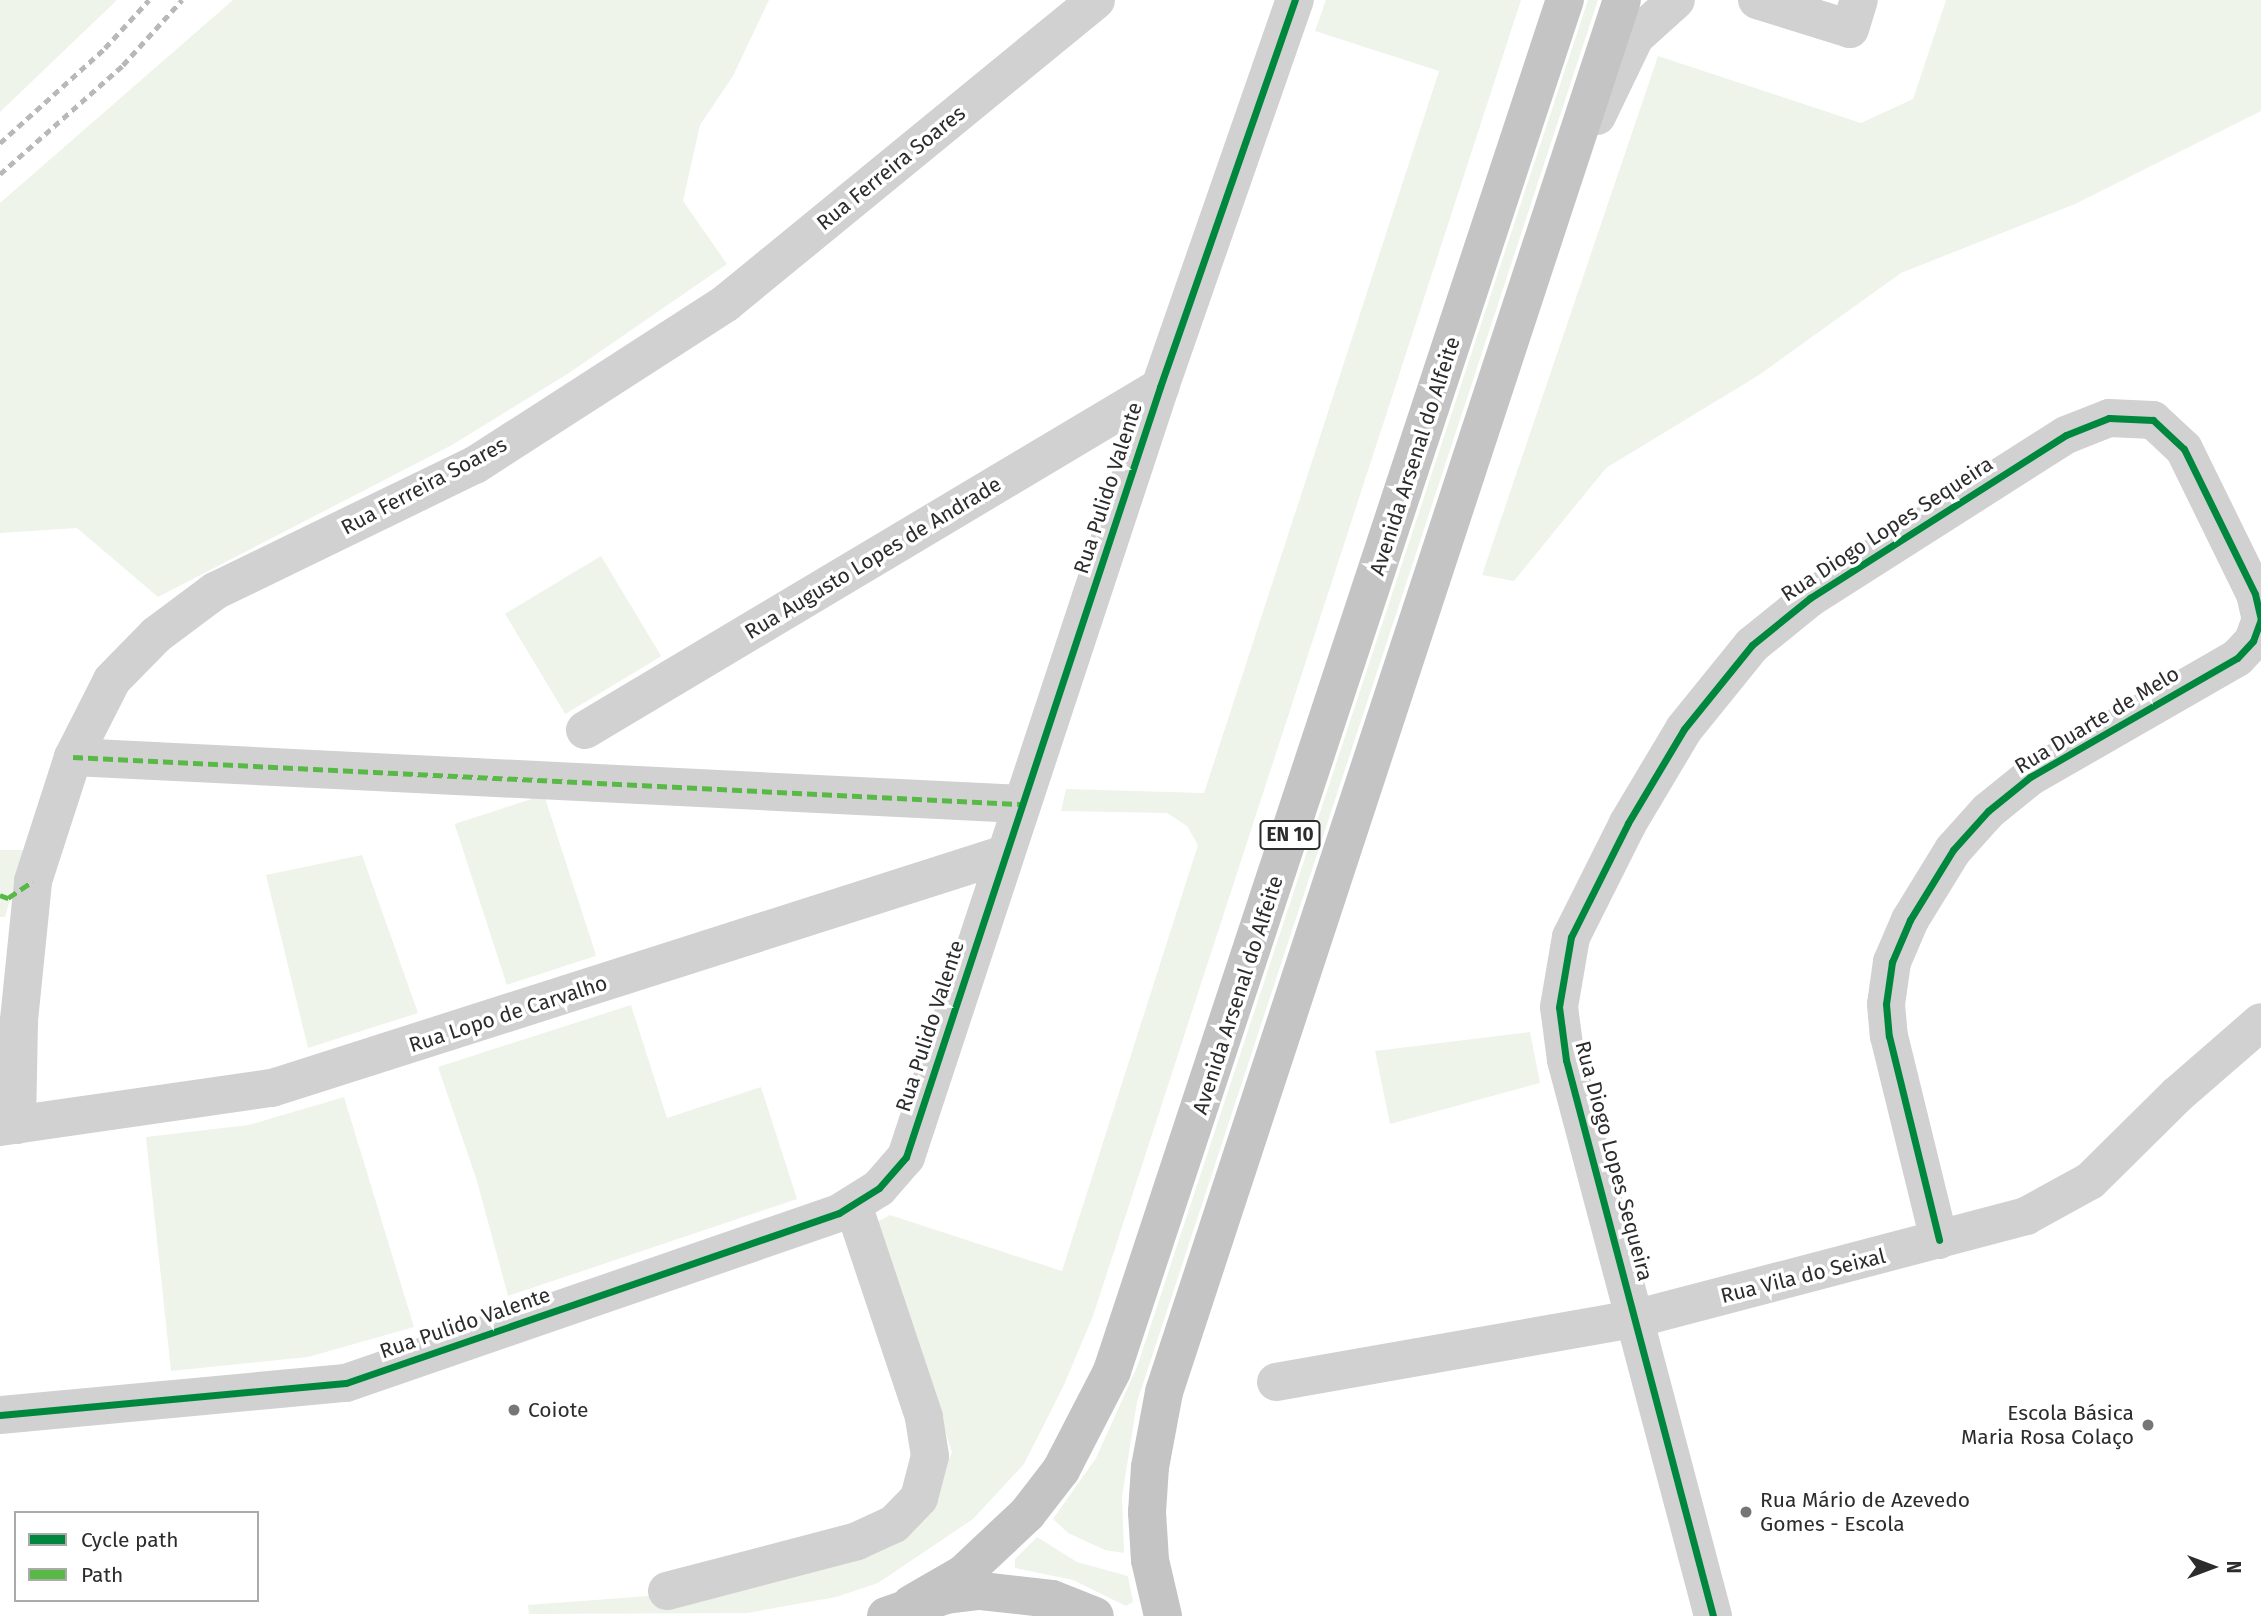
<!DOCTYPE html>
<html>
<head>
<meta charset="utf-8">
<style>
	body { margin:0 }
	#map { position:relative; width:2261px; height:1616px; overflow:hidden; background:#fff; font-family:"Fira Sans",sans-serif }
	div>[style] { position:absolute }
	.green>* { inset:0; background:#eef4ea; transform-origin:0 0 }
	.minor>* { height:38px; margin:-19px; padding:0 19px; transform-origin:19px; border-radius:19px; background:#d1d1d1 }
	.major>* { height:38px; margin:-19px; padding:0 19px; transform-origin:19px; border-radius:19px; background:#c4c4c4 }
	.rail>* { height:5px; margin-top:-2.5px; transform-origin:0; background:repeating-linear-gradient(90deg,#b8b8b8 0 7px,transparent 0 12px) }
	.quiet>* { height:5px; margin-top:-2.5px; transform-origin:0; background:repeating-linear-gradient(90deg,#58b947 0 10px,transparent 0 15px) }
	.cycleway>* { height:7px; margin:-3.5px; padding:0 3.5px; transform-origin:3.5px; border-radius:3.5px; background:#00873e }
	.dots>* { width:19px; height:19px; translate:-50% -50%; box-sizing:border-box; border:4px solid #fff; border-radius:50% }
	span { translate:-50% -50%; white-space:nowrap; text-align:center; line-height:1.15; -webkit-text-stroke:7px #fff; paint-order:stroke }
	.shield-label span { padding:2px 5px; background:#fff; border:2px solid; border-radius:5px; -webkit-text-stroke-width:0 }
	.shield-label { font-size:19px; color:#2c2c2c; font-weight:700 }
	.street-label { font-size:21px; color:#2c2c2c }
	.poi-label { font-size:21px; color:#2c2c2c }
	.left { translate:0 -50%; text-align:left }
	.right { translate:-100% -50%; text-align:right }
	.legend { position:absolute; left:14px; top:1511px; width:245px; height:91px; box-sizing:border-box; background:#fff; border:2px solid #ababab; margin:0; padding:9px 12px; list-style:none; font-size:21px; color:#2c2c2c }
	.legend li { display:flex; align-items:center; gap:14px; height:35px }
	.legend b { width:35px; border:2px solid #ababab }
	.north { position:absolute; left:2177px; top:1532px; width:70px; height:70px; -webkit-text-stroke:5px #fff; paint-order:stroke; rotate:90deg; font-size:19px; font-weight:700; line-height:28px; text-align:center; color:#2c2c2c }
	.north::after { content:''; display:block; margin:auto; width:24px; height:32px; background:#2c2c2c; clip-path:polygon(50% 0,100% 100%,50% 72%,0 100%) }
</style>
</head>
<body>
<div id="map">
	<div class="green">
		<i style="clip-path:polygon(0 0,117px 0,0 112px)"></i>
		<i style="clip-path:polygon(233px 0,769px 0,733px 76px,700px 125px,683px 201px,727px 264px,569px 373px,452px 445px,158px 597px,77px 528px,0 533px,0 203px)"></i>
		<i style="clip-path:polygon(1326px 0,1521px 0,1093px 1316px,1064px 1385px,1024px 1464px,973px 1519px,878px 1583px,836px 1597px,747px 1613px,529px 1614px,528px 1605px,702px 1592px,935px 1495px,952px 1452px,877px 1222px,890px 1215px,1062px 1271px,1198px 845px,1187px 826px,1167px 813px,1061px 811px,1066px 789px,1204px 793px,1439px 71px,1315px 31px)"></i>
		<i style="clip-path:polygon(1588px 0,1598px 0,1137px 1402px,1122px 1497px,1124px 1553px,1105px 1550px,1068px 1533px,1053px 1519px,1096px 1458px,1137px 1367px)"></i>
		<i style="clip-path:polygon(1946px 0,2261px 0,2261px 111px,2075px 204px,1901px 273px,1759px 375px,1606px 468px,1514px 581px,1482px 575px,1658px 56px,1861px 123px,1913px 99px)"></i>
		<i style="left:601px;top:556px;width:117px;height:112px;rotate:59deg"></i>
		<i style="left:544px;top:795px;width:169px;height:94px;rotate:72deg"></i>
		<i style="clip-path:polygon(0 850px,24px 850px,5px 917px,0 917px)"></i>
		<i style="clip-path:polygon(362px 855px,418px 1013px,308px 1048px,266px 875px)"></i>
		<i style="clip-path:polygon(631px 1005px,667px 1118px,761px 1087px,797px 1199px,508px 1296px,477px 1181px,438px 1067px)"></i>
		<i style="clip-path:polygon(1530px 1032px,1540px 1083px,1390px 1124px,1375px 1051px)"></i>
		<i style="clip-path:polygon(344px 1097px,414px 1327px,308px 1357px,171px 1371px,146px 1137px,249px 1125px)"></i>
		<i style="clip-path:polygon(1037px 1537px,1077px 1562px,1128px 1576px,1133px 1602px,1126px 1606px,1073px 1580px,1015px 1568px,1015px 1559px)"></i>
	</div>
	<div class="minor">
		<i style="left:1757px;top:0;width:97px;rotate:17.3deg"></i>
		<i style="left:1850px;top:29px;width:30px;rotate:-73deg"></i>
		<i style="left:1597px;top:116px;width:88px;rotate:-64.3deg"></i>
		<i style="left:1635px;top:37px;width:55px;rotate:-42.1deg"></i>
		<i style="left:585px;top:730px;width:670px;rotate:-30.82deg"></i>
		<i style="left:73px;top:757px;width:949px;rotate:2.84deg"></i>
		<i style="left:17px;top:1125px;width:105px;rotate:-88.9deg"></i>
		<i style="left:19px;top:1020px;width:140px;rotate:-84.2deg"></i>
		<i style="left:33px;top:881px;width:130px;rotate:-72.1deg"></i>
		<i style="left:73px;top:757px;width:86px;rotate:-63.1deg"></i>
		<i style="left:112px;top:680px;width:63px;rotate:-45.6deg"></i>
		<i style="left:156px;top:635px;width:74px;rotate:-36.7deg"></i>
		<i style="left:215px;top:591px;width:289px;rotate:-25.9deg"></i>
		<i style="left:475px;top:465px;width:299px;rotate:-32.8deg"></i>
		<i style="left:726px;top:303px;width:478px;rotate:-39.3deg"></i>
		<i style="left:0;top:1127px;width:275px;rotate:-8.2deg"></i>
		<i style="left:272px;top:1088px;width:769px;rotate:-17.7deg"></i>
		<i style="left:1276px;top:1382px;width:368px;rotate:-10deg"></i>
		<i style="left:1638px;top:1318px;width:401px;rotate:-14.7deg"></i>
		<i style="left:2026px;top:1216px;width:73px;rotate:-28.7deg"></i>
		<i style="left:2090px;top:1181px;width:122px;rotate:-44.7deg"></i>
		<i style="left:2177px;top:1095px;width:111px;rotate:-41deg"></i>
		<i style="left:0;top:1415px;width:347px;rotate:-5.3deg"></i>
		<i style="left:346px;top:1383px;width:521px;rotate:-19.03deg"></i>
		<i style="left:839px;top:1213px;width:47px;rotate:-32deg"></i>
		<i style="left:879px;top:1188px;width:41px;rotate:-48.9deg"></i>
		<i style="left:906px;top:1157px;width:811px;rotate:-71.74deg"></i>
		<i style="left:1160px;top:387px;width:410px;rotate:-70.8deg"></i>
		<i style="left:667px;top:1591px;width:196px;rotate:-14.7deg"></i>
		<i style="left:857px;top:1541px;width:41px;rotate:-24.7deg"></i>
		<i style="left:894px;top:1524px;width:36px;rotate:-46deg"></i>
		<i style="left:919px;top:1498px;width:43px;rotate:-75.3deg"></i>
		<i style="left:930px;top:1456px;width:39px;rotate:-99deg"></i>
		<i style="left:924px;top:1417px;width:224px;rotate:-108.5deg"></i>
		<i style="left:1713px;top:1616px;width:575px;rotate:-104.81deg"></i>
		<i style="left:1566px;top:1060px;width:53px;rotate:-97.5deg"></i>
		<i style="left:1559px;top:1007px;width:71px;rotate:-80.3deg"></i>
		<i style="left:1571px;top:937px;width:127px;rotate:-63.4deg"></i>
		<i style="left:1628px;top:823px;width:109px;rotate:-59.2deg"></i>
		<i style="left:1684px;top:729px;width:108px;rotate:-51deg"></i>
		<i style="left:1752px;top:645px;width:75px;rotate:-39deg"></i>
		<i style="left:1810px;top:598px;width:303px;rotate:-32.5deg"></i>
		<i style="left:2066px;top:435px;width:46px;rotate:-21.6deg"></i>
		<i style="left:2109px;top:418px;width:44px;rotate:2.6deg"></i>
		<i style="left:2153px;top:420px;width:42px;rotate:43.1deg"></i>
		<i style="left:2184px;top:449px;width:161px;rotate:63.9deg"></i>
		<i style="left:2255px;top:594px;width:26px;rotate:77deg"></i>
		<i style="left:2261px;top:619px;width:23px;rotate:110deg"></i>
		<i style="left:2253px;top:641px;width:23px;rotate:133deg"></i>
		<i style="left:2237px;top:658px;width:239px;rotate:150.1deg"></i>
		<i style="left:2030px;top:777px;width:54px;rotate:141deg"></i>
		<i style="left:1988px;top:811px;width:52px;rotate:131.9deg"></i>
		<i style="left:1953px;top:850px;width:82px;rotate:121.6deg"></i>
		<i style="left:1910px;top:920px;width:46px;rotate:113.2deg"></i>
		<i style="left:1892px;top:962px;width:42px;rotate:98.1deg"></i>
		<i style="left:1886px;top:1004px;width:32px;rotate:85deg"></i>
		<i style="left:1889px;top:1036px;width:210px;rotate:76.2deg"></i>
	</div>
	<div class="major">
		<i style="left:911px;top:1604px;width:60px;rotate:-30deg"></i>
		<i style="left:963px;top:1574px;width:88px;rotate:-43.2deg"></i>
		<i style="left:1027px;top:1514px;width:56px;rotate:-52.3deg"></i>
		<i style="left:1061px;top:1470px;width:111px;rotate:-62.7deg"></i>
		<i style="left:1112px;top:1371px;width:1444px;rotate:-71.72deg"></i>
		<i style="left:886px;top:1616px;width:64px;rotate:-19.3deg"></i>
		<i style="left:946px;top:1595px;width:35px;rotate:-7deg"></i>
		<i style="left:981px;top:1591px;width:71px;rotate:6.4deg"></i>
		<i style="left:1052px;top:1599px;width:46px;rotate:21.6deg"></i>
		<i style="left:1163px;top:1616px;width:57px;rotate:-103.1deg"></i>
		<i style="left:1150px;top:1560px;width:48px;rotate:-93.6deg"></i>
		<i style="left:1147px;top:1512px;width:45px;rotate:-86.2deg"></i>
		<i style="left:1150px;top:1467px;width:76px;rotate:-79.4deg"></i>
		<i style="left:1164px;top:1392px;width:1465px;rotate:-71.79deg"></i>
	</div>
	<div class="rail">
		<i style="left:0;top:143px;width:142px;rotate:-42.1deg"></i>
		<i style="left:105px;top:48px;width:65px;rotate:-47.5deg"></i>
		<i style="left:0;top:174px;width:164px;rotate:-41.5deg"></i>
		<i style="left:123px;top:65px;width:88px;rotate:-47.8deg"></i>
	</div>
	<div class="quiet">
		<i style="left:73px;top:757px;width:949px;rotate:2.84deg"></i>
		<i style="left:0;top:895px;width:9px;rotate:21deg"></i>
		<i style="left:8px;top:898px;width:30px;rotate:-34deg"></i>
	</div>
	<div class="cycleway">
		<i style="left:0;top:1415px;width:347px;rotate:-5.3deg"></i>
		<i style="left:346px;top:1383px;width:521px;rotate:-19.03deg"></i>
		<i style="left:839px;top:1213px;width:47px;rotate:-32deg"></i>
		<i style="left:879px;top:1188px;width:41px;rotate:-48.9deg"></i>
		<i style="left:906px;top:1157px;width:811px;rotate:-71.74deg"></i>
		<i style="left:1160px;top:387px;width:410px;rotate:-70.8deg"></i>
		<i style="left:1713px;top:1616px;width:575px;rotate:-104.81deg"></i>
		<i style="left:1566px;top:1060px;width:53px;rotate:-97.5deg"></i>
		<i style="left:1559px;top:1007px;width:71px;rotate:-80.3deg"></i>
		<i style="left:1571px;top:937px;width:127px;rotate:-63.4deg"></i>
		<i style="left:1628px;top:823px;width:109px;rotate:-59.2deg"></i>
		<i style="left:1684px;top:729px;width:108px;rotate:-51deg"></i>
		<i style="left:1752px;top:645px;width:75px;rotate:-39deg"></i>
		<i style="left:1810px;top:598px;width:303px;rotate:-32.5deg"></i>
		<i style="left:2066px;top:435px;width:46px;rotate:-21.6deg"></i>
		<i style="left:2109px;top:418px;width:44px;rotate:2.6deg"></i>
		<i style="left:2153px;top:420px;width:42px;rotate:43.1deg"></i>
		<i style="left:2184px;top:449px;width:161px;rotate:63.9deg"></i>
		<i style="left:2255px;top:594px;width:26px;rotate:77deg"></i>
		<i style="left:2261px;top:619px;width:23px;rotate:110deg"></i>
		<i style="left:2253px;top:641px;width:23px;rotate:133deg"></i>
		<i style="left:2237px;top:658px;width:239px;rotate:150.1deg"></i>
		<i style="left:2030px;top:777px;width:54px;rotate:141deg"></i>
		<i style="left:1988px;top:811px;width:52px;rotate:131.9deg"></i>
		<i style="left:1953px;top:850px;width:82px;rotate:121.6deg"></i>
		<i style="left:1910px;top:920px;width:46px;rotate:113.2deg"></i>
		<i style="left:1892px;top:962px;width:42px;rotate:98.1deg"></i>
		<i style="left:1886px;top:1004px;width:32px;rotate:85deg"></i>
		<i style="left:1889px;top:1036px;width:210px;rotate:76.2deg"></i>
	</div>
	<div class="dots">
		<i style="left:514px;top:1410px;background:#767676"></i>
		<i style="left:2148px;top:1425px;background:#767676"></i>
		<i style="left:1746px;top:1512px;background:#767676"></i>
	</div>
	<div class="shield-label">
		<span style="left:1290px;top:835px">EN 10</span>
	</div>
	<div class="street-label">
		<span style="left:891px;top:168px;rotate:-39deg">Rua Ferreira Soares</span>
		<span style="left:1415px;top:456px;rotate:-72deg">Avenida Arsenal do Alfeite</span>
		<span style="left:424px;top:486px;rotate:-28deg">Rua Ferreira Soares</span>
		<span style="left:1108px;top:488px;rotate:-72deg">Rua Pulido Valente</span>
		<span style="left:1887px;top:529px;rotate:-33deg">Rua Diogo Lopes Sequeira</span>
		<span style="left:873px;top:558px;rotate:-31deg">Rua Augusto Lopes de Andrade</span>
		<span style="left:2097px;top:720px;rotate:-31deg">Rua Duarte de Melo</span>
		<span style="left:1238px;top:995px;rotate:-72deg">Avenida Arsenal do Alfeite</span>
		<span style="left:508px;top:1014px;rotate:-18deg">Rua Lopo de Carvalho</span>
		<span style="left:930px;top:1026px;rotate:-72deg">Rua Pulido Valente</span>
		<span style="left:1614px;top:1161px;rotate:75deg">Rua Diogo Lopes Sequeira</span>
		<span style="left:1803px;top:1276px;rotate:-14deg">Rua Vila do Seixal</span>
		<span style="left:465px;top:1323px;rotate:-19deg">Rua Pulido Valente</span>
	</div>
	<div class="poi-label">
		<span class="left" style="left:528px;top:1410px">Coiote</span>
		<span class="right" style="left:2134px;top:1425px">Escola Básica<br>Maria Rosa Colaço</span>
		<span class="left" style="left:1760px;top:1512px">Rua Mário de Azevedo<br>Gomes - Escola</span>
	</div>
	<ul class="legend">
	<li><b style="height:9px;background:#00873e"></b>Cycle path</li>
	<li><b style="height:9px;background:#58b947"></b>Path</li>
	</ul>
	<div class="north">N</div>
</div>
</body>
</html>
